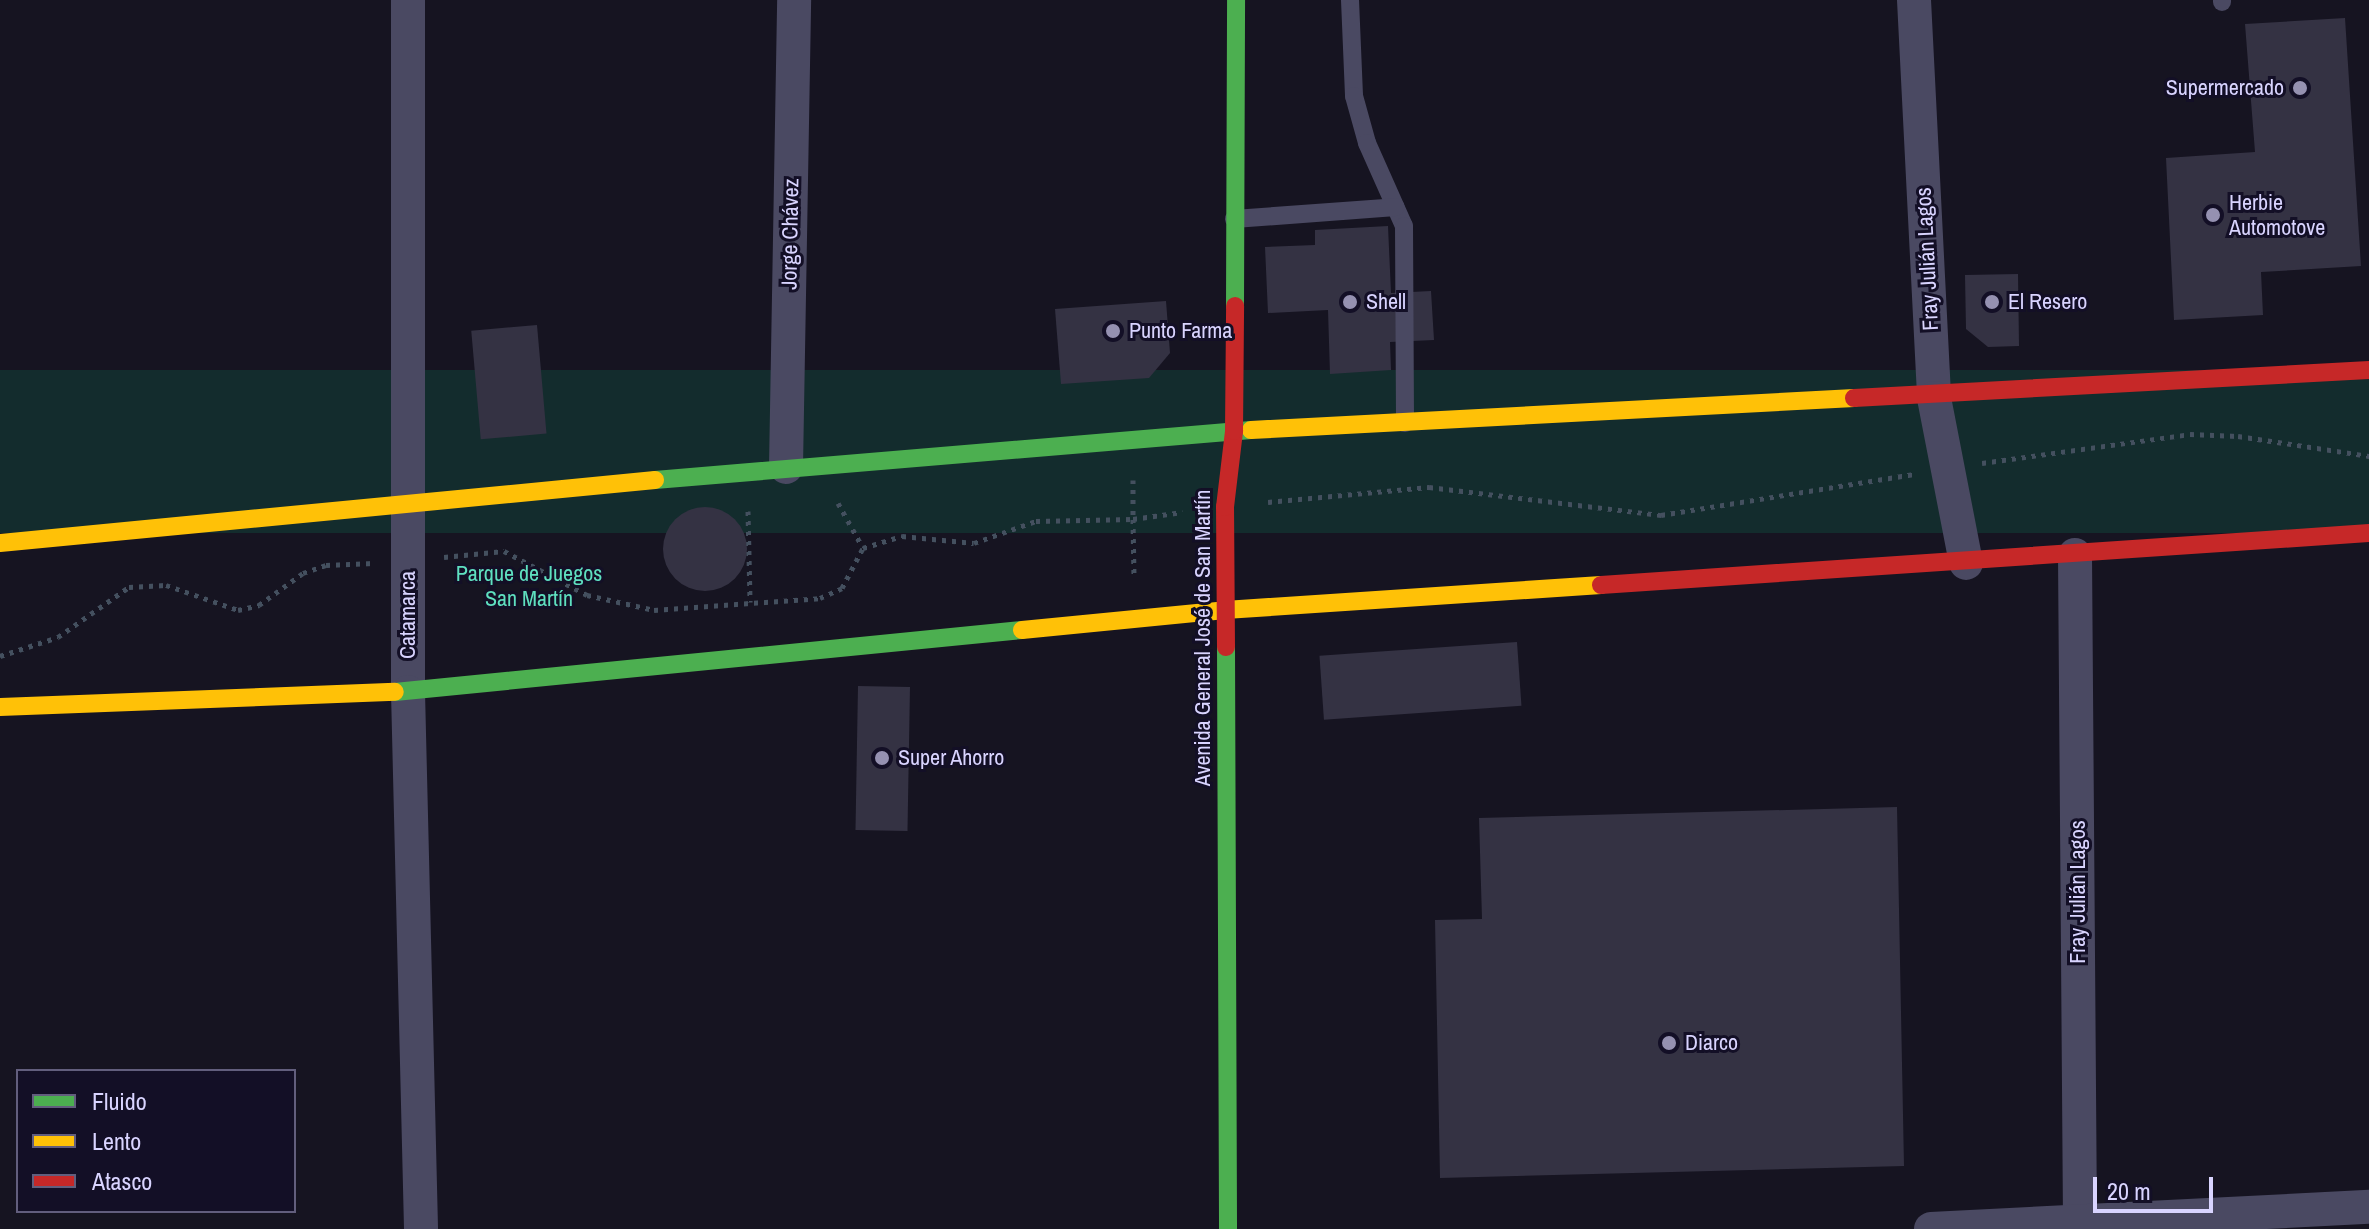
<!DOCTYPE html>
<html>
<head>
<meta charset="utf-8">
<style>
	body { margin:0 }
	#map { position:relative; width:2369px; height:1229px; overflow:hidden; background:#161421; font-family:"Archivo Narrow",sans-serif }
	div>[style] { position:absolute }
	.green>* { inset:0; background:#132c2d; transform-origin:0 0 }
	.building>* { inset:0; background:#343243; transform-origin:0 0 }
	.round { border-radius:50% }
	.path>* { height:5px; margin-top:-2.5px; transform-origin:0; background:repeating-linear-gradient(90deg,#44505f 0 4px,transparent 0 10px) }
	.lane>* { height:18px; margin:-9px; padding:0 9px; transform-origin:9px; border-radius:9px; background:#4a4962 }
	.street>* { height:34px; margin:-17px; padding:0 17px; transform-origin:17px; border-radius:17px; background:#4a4962 }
	.fast>* { height:18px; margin:-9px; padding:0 9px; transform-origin:9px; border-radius:9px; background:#4caf50 }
	.slow>* { height:18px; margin:-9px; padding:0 9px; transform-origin:9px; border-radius:9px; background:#ffc107 }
	.jam>* { height:18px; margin:-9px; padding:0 9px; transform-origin:9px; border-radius:9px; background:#c62828 }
	.dots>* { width:22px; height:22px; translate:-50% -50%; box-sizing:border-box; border:4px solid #130f26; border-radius:50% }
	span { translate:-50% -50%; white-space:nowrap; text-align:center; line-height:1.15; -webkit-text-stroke:6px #130f26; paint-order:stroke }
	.poi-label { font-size:22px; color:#d9d4ff }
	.right { translate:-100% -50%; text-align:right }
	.left { translate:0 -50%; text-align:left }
	.street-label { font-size:22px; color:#d9d4ff }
	.park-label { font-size:22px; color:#5fe0c0 }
	.legend { position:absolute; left:16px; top:1069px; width:280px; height:144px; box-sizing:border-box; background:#130f26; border:2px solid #625e7d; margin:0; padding:10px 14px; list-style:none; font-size:24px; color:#d9d4ff }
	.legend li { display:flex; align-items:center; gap:16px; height:40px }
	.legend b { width:40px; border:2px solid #625e7d }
	.scale { position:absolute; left:2093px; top:1177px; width:120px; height:36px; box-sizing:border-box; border:4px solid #d9d4ff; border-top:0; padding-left:10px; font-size:24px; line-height:28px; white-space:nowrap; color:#d9d4ff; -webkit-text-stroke:6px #130f26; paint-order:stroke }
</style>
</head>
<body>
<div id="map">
	<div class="green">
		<i style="left:2369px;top:370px;width:163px;height:2375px;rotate:90deg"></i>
	</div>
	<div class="building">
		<i style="clip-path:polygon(2345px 18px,2361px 266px,2261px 272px,2263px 315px,2174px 320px,2166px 158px,2255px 152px,2245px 24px)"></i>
		<i style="clip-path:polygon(1388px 226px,1391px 293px,1431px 291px,1434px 340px,1390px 342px,1391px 370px,1330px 374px,1328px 310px,1268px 313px,1265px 247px,1315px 245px,1315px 230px)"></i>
		<i style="clip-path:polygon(2018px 274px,2019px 346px,1988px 347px,1966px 329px,1965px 275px)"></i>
		<i style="clip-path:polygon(1166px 301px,1170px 353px,1149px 378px,1061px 384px,1055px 309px)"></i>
		<i style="left:537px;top:325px;width:109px;height:66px;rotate:85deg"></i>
		<i class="round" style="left:663px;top:507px;width:84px;height:84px"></i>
		<i style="left:1517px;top:642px;width:64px;height:198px;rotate:86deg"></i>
		<i style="left:858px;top:686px;width:52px;height:144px;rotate:1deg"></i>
		<i style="clip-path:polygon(1897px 807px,1904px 1166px,1440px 1178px,1435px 920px,1482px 919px,1479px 818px)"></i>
	</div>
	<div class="path">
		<i style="left:1982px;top:463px;width:210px;rotate:-7.9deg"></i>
		<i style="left:2190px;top:434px;width:48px;rotate:2.4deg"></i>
		<i style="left:2238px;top:436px;width:133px;rotate:8.7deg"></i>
		<i style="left:1133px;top:480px;width:39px;rotate:90deg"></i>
		<i style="left:1133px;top:519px;width:50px;rotate:-8deg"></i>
		<i style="left:1268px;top:502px;width:162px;rotate:-5.3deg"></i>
		<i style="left:1429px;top:487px;width:234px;rotate:6.9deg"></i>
		<i style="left:1661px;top:515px;width:255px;rotate:-9.2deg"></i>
		<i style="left:838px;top:503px;width:51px;rotate:60.9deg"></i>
		<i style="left:748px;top:511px;width:91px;rotate:88.7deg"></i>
		<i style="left:444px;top:557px;width:60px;rotate:-5.7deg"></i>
		<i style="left:504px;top:551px;width:94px;rotate:27.9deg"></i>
		<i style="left:587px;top:595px;width:69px;rotate:12.6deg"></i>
		<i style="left:654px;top:610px;width:166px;rotate:-4.1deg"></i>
		<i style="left:820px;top:598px;width:24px;rotate:-24deg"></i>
		<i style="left:842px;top:588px;width:45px;rotate:-62.3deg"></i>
		<i style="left:863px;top:548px;width:41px;rotate:-17.1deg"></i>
		<i style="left:902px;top:536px;width:72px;rotate:5.6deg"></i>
		<i style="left:974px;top:543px;width:66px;rotate:-19.5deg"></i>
		<i style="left:1036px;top:521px;width:97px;rotate:-1.2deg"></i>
		<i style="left:1133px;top:519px;width:58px;rotate:89deg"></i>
		<i style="left:0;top:656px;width:61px;rotate:-18.1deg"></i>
		<i style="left:58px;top:637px;width:87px;rotate:-35.2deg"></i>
		<i style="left:129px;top:587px;width:37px;rotate:-3deg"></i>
		<i style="left:166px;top:585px;width:76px;rotate:19.1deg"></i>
		<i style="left:238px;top:610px;width:22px;rotate:-13deg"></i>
		<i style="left:259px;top:605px;width:54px;rotate:-36deg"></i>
		<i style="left:303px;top:573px;width:24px;rotate:-19deg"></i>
		<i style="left:326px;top:565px;width:48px;rotate:-2.4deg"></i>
	</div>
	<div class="lane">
		<i style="left:1350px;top:0;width:96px;rotate:87.6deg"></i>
		<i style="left:1354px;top:96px;width:49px;rotate:74.5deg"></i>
		<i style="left:1367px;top:143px;width:91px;rotate:66deg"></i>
		<i style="left:1404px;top:226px;width:197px;rotate:89.7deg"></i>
		<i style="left:2222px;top:0;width:2px;rotate:90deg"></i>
		<i style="left:1234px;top:219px;width:162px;rotate:-4.2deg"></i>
	</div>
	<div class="street">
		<i style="left:408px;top:0;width:692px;rotate:90deg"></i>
		<i style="left:408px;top:692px;width:537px;rotate:88.61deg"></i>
		<i style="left:1914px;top:0;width:399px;rotate:87.1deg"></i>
		<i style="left:1934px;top:398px;width:168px;rotate:79deg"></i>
		<i style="left:786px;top:467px;width:467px;rotate:-89deg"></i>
		<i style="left:2075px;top:555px;width:674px;rotate:89.57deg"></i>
		<i style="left:1931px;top:1229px;width:439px;rotate:-2.9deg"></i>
	</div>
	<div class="fast">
		<i style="left:1235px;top:306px;width:306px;rotate:-89.8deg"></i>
		<i style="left:655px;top:480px;width:598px;rotate:-4.8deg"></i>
		<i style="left:1226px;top:647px;width:582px;rotate:89.8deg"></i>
		<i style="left:395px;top:692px;width:630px;rotate:-5.65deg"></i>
	</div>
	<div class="slow">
		<i style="left:1251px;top:430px;width:604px;rotate:-3.04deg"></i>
		<i style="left:0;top:543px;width:658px;rotate:-5.49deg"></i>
		<i style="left:1022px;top:630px;width:204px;rotate:-5.6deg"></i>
		<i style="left:1225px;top:610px;width:377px;rotate:-3.8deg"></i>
		<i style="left:0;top:707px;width:395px;rotate:-2.2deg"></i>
	</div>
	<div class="jam">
		<i style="left:1854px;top:398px;width:516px;rotate:-3.11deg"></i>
		<i style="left:1601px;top:585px;width:770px;rotate:-3.87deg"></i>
		<i style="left:1226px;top:647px;width:140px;rotate:-90.4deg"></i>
		<i style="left:1225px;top:507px;width:77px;rotate:-83.2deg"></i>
		<i style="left:1234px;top:431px;width:125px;rotate:-89.5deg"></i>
	</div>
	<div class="dots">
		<i style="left:2300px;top:88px;background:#9591b1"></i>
		<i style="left:2213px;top:215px;background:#9591b1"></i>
		<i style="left:1350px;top:302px;background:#9591b1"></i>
		<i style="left:1992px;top:302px;background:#9591b1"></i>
		<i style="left:1113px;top:331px;background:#9591b1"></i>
		<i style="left:882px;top:758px;background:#9591b1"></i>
		<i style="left:1669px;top:1043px;background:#9591b1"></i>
	</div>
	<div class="poi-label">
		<span class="right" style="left:2284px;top:88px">Supermercado</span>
		<span class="left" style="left:2229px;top:215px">Herbie<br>Automotove</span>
		<span class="left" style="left:1366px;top:302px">Shell</span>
		<span class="left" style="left:2008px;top:302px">El Resero</span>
		<span class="left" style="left:1129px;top:331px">Punto Farma</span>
		<span class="left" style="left:898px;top:758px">Super Ahorro</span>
		<span class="left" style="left:1685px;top:1043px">Diarco</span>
	</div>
	<div class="street-label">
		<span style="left:790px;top:234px;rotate:-89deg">Jorge Chávez</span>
		<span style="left:1927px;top:259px;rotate:-93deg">Fray Julián Lagos</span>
		<span style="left:408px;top:615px;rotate:-90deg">Catamarca</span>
		<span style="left:1203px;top:638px;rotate:-90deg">Avenida General José de San Martín</span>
		<span style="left:2078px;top:892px;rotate:-90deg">Fray Julián Lagos</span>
	</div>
	<div class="park-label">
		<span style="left:529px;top:586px">Parque de Juegos<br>San Martín</span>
	</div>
	<ul class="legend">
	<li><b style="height:10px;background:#4caf50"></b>Fluido</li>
	<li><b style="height:10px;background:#ffc107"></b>Lento</li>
	<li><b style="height:10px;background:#c62828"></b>Atasco</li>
	</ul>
	<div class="scale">20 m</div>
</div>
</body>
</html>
